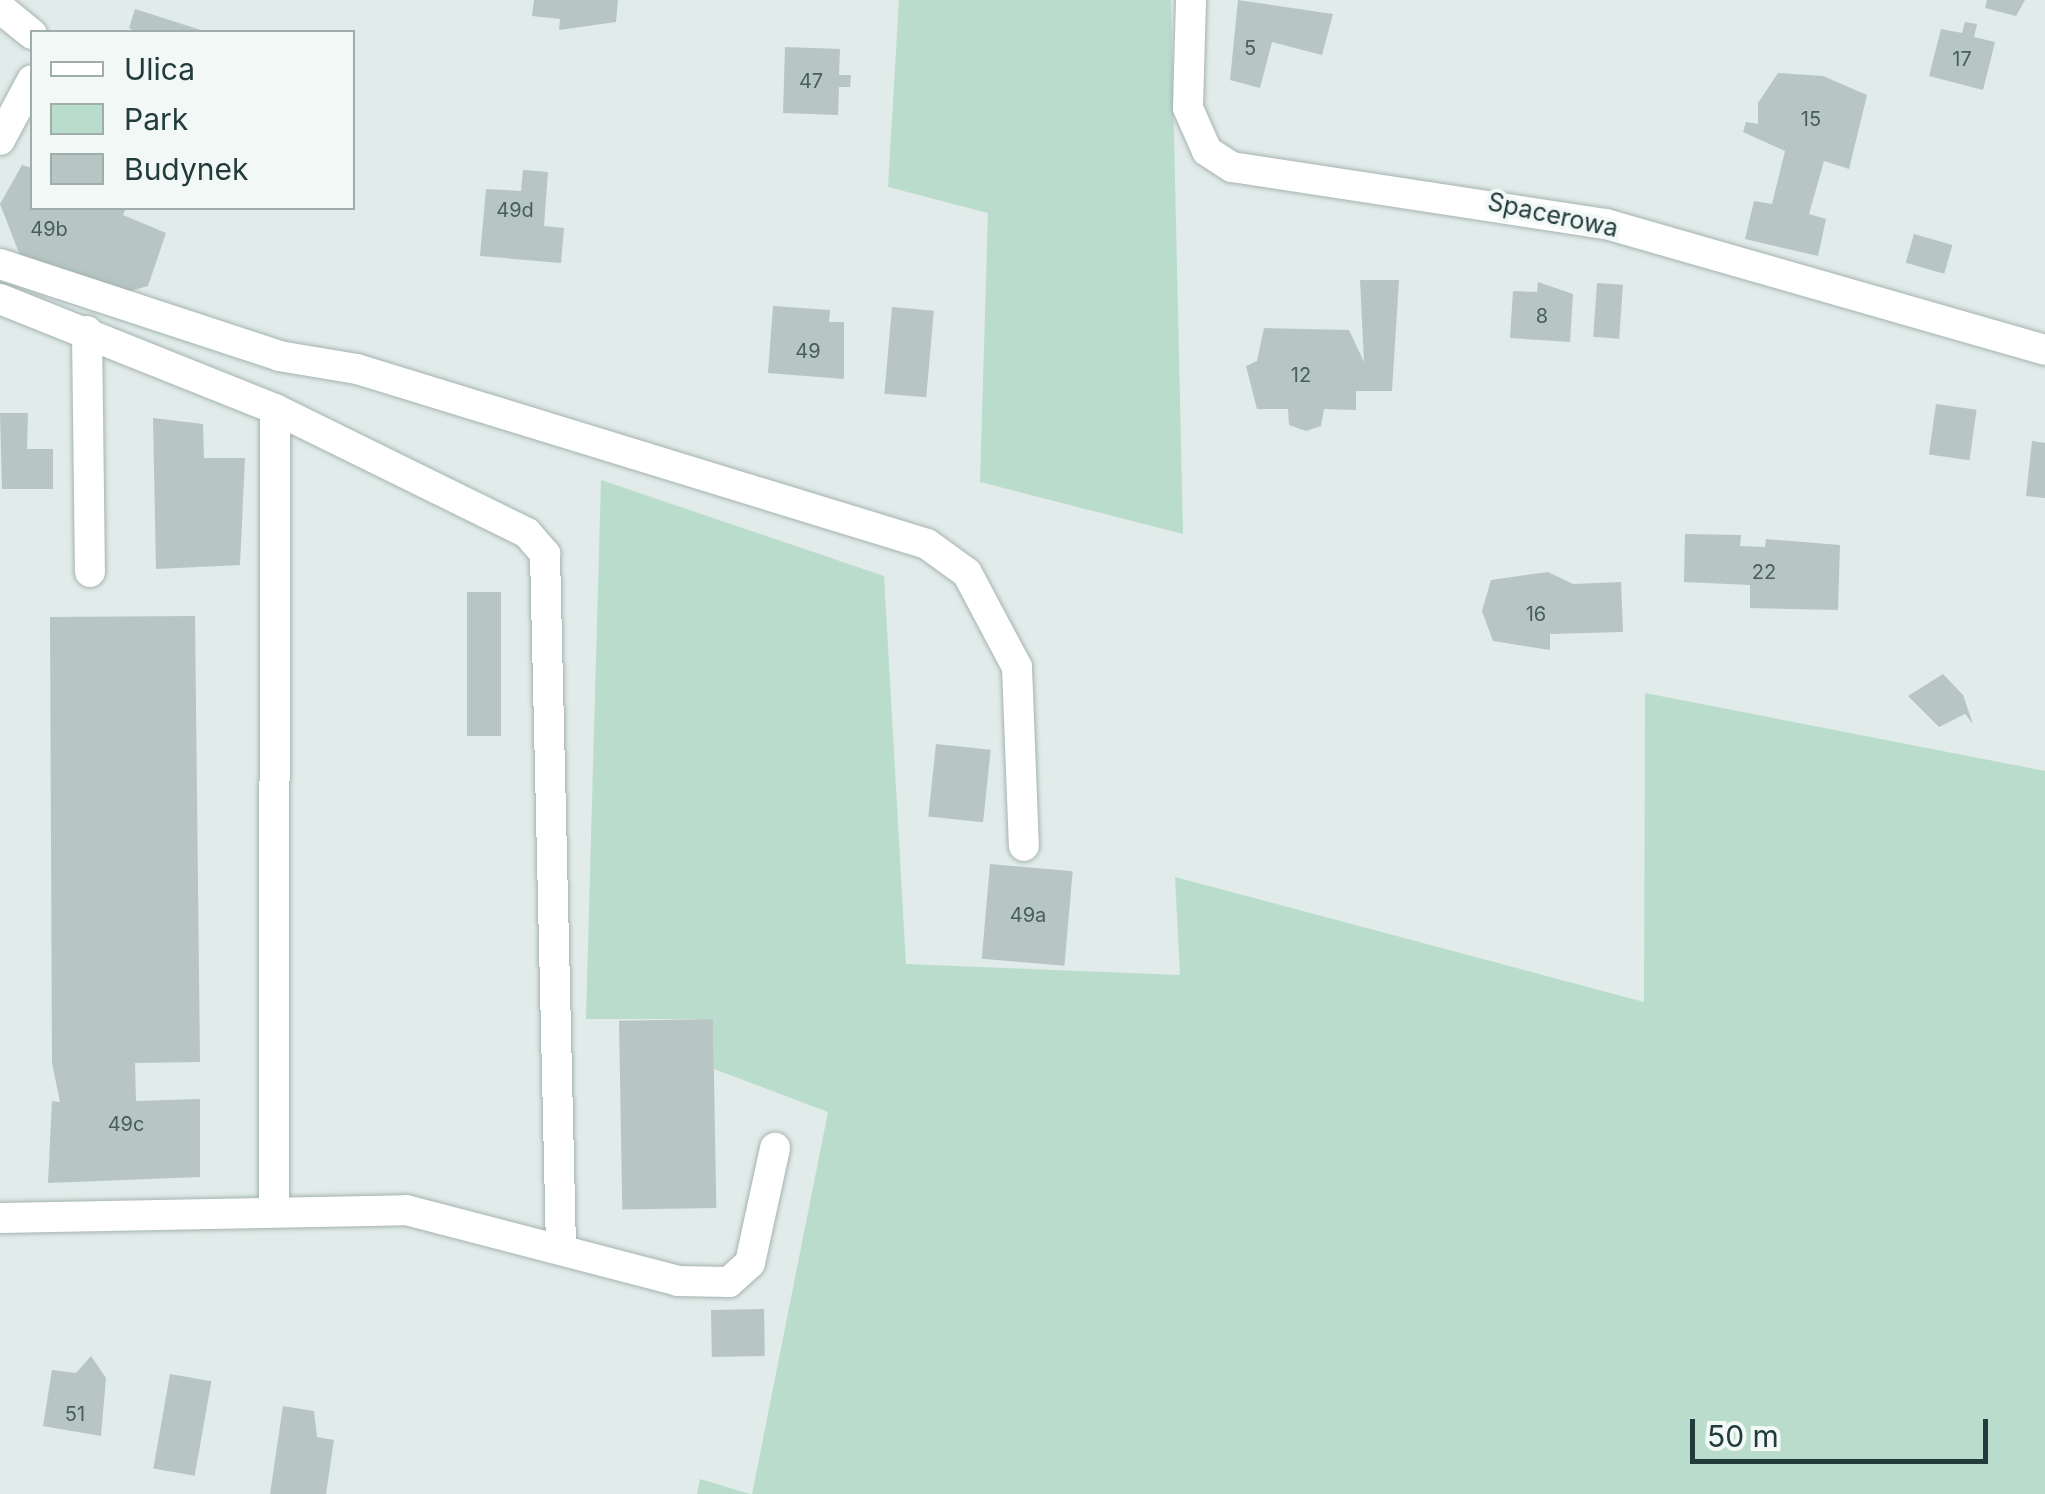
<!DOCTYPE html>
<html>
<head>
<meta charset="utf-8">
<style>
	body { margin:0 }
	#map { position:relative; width:2045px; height:1494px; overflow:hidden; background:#e1ebe9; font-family:Inter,sans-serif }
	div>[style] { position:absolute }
	.green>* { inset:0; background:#badccc }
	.building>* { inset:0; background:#b7c6c3; transform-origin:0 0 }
	.roads { filter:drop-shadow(0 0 2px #a4b3b1) drop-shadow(0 0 2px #a4b3b1) }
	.minor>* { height:30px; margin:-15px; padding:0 15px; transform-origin:15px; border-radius:15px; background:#fff }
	span { translate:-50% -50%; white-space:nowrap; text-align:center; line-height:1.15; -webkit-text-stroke:8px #f2f8f6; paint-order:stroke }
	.number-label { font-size:20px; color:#475e5d }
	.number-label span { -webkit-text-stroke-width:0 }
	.street-label { font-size:25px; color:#223c3b }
	.legend { position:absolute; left:30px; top:30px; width:325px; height:180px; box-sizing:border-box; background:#f2f8f6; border:2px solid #9fadab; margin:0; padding:12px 18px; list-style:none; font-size:30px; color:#223c3b }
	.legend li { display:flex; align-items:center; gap:20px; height:50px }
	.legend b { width:50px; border:2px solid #9fadab }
	.scale { position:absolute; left:1690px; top:1419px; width:298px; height:45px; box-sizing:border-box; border:5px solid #223c3b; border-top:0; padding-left:12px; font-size:30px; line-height:35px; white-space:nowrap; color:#223c3b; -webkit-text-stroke:8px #f2f8f6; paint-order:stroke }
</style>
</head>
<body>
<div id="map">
	<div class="green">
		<i style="clip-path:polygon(899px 0,1171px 0,1183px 534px,980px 482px,988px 213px,888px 187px)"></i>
		<i style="clip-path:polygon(601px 480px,884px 576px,906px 964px,1180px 975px,1175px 877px,1644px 1002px,1645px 693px,2045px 771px,2045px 1494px,752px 1494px,828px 1112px,714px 1069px,713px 1019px,586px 1019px)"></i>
		<i style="clip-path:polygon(700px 1479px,750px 1494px,697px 1494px)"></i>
	</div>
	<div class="building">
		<i style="clip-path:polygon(534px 0,618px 0,616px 22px,559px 30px,560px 19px,532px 16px)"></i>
		<i style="clip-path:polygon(1238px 0,1333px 14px,1322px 55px,1272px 42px,1260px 88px,1230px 80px)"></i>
		<i style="clip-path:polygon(1987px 0,2025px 0,2016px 16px,1985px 8px)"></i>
		<i style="clip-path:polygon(135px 9px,207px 32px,136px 32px,129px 28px)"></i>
		<i style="clip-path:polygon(1965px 22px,1977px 24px,1974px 37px,1995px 42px,1983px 90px,1929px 76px,1941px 29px,1962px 33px)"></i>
		<i style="clip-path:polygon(785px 47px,840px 49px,839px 75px,851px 75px,850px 87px,839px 87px,838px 115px,783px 113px)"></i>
		<i style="clip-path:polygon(1778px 73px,1823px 76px,1867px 95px,1849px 169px,1824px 161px,1809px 214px,1826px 219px,1818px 256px,1745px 239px,1754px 201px,1772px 204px,1785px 151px,1743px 132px,1746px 122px,1758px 124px,1758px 103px)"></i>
		<i style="clip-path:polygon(22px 165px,32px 168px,32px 208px,126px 208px,123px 215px,166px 233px,148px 286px,123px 293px,21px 258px,0 204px)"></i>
		<i style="clip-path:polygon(523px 170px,548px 172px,544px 226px,564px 228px,561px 263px,480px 256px,486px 189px,521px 191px)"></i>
		<i style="left:1914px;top:234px;width:40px;height:30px;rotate:16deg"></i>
		<i style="clip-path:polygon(1360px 280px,1399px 280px,1392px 391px,1356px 391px,1356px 410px,1324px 409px,1321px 426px,1306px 431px,1289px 425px,1288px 409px,1257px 409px,1246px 366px,1257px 361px,1264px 328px,1349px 330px,1364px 362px)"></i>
		<i style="clip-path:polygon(1538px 282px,1573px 294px,1570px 342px,1510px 338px,1513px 291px,1537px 292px)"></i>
		<i style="left:1597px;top:283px;width:26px;height:54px;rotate:4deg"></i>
		<i style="clip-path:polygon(773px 306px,830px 310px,829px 322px,844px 322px,844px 379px,768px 373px)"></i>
		<i style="left:892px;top:307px;width:42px;height:87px;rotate:5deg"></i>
		<i style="left:1936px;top:404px;width:41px;height:51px;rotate:8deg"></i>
		<i style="clip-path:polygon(0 413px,28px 413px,27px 449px,53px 449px,53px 489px,2px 489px)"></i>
		<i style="clip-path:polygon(153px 418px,203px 424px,204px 458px,245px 458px,240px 565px,156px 569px)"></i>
		<i style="clip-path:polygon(2032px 441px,2045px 443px,2045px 498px,2026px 496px)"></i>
		<i style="clip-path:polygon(1685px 534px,1741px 535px,1740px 546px,1765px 547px,1766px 539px,1840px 545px,1838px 610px,1750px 608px,1750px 585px,1684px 582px)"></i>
		<i style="clip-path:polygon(1548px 572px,1573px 584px,1621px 582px,1623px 632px,1550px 634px,1550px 650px,1493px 641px,1482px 611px,1491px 580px)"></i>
		<i style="left:467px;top:592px;width:34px;height:144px"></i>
		<i style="clip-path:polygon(195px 616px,200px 1062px,135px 1063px,136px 1101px,200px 1099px,200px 1177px,48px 1183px,52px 1101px,60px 1102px,52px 1063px,50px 617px)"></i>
		<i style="clip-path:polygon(1943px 674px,1963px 695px,1973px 724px,1965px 714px,1939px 727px,1908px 696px)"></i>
		<i style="left:936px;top:744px;width:55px;height:73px;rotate:6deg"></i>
		<i style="left:990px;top:864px;width:83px;height:95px;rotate:5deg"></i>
		<i style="left:713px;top:1019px;width:189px;height:94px;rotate:89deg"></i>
		<i style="left:764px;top:1309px;width:47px;height:53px;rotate:89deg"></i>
		<i style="clip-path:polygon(91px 1356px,106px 1378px,101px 1436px,43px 1426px,52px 1370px,76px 1373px)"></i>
		<i style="left:170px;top:1374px;width:42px;height:96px;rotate:10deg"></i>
		<i style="clip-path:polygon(283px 1406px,314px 1411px,317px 1437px,334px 1440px,326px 1494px,270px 1494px)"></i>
	</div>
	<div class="roads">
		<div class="minor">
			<i style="left:1191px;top:0;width:108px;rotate:91.6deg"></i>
			<i style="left:1188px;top:108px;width:47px;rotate:66.2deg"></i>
			<i style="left:1207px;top:151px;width:30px;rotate:33deg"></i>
			<i style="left:1232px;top:167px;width:378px;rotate:8.7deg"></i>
			<i style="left:1606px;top:224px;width:457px;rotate:16deg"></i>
			<i style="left:0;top:8px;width:41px;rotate:39.1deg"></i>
			<i style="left:0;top:140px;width:68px;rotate:-61.9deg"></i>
			<i style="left:0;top:264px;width:294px;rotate:18.2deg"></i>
			<i style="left:279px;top:356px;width:79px;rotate:9.5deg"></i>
			<i style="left:357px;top:369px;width:596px;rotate:17.07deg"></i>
			<i style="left:927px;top:544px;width:49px;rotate:35.9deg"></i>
			<i style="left:967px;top:573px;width:106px;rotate:62deg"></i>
			<i style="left:1017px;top:667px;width:179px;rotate:87.8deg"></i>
			<i style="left:0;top:299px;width:296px;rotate:21.8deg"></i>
			<i style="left:275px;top:409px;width:281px;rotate:26.2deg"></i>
			<i style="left:527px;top:533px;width:28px;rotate:49deg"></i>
			<i style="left:545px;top:554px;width:693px;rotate:88.68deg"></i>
			<i style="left:87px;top:331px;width:241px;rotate:89.3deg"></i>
			<i style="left:274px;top:1212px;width:803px;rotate:-89.93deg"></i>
			<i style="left:0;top:1218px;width:406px;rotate:-1.1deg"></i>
			<i style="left:406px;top:1210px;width:281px;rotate:14.6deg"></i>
			<i style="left:678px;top:1281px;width:51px;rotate:1.1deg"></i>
			<i style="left:729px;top:1282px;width:28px;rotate:-42deg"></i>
			<i style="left:750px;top:1263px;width:118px;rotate:-77.7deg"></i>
		</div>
	</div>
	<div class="number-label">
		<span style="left:1250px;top:48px">5</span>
		<span style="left:1962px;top:59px">17</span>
		<span style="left:811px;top:81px">47</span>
		<span style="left:1811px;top:119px">15</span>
		<span style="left:515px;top:210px">49d</span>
		<span style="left:49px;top:229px">49b</span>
		<span style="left:1542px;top:316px">8</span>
		<span style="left:808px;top:351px">49</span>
		<span style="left:1301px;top:375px">12</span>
		<span style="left:1764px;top:572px">22</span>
		<span style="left:1536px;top:614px">16</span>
		<span style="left:1028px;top:915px">49a</span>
		<span style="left:126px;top:1124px">49c</span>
		<span style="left:75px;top:1414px">51</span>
	</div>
	<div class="street-label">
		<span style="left:1553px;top:215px;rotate:12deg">Spacerowa</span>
	</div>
	<ul class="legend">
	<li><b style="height:12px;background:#fff"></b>Ulica</li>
	<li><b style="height:28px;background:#badccc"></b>Park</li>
	<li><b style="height:28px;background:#b7c6c3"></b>Budynek</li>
	</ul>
	<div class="scale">50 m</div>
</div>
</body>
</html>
